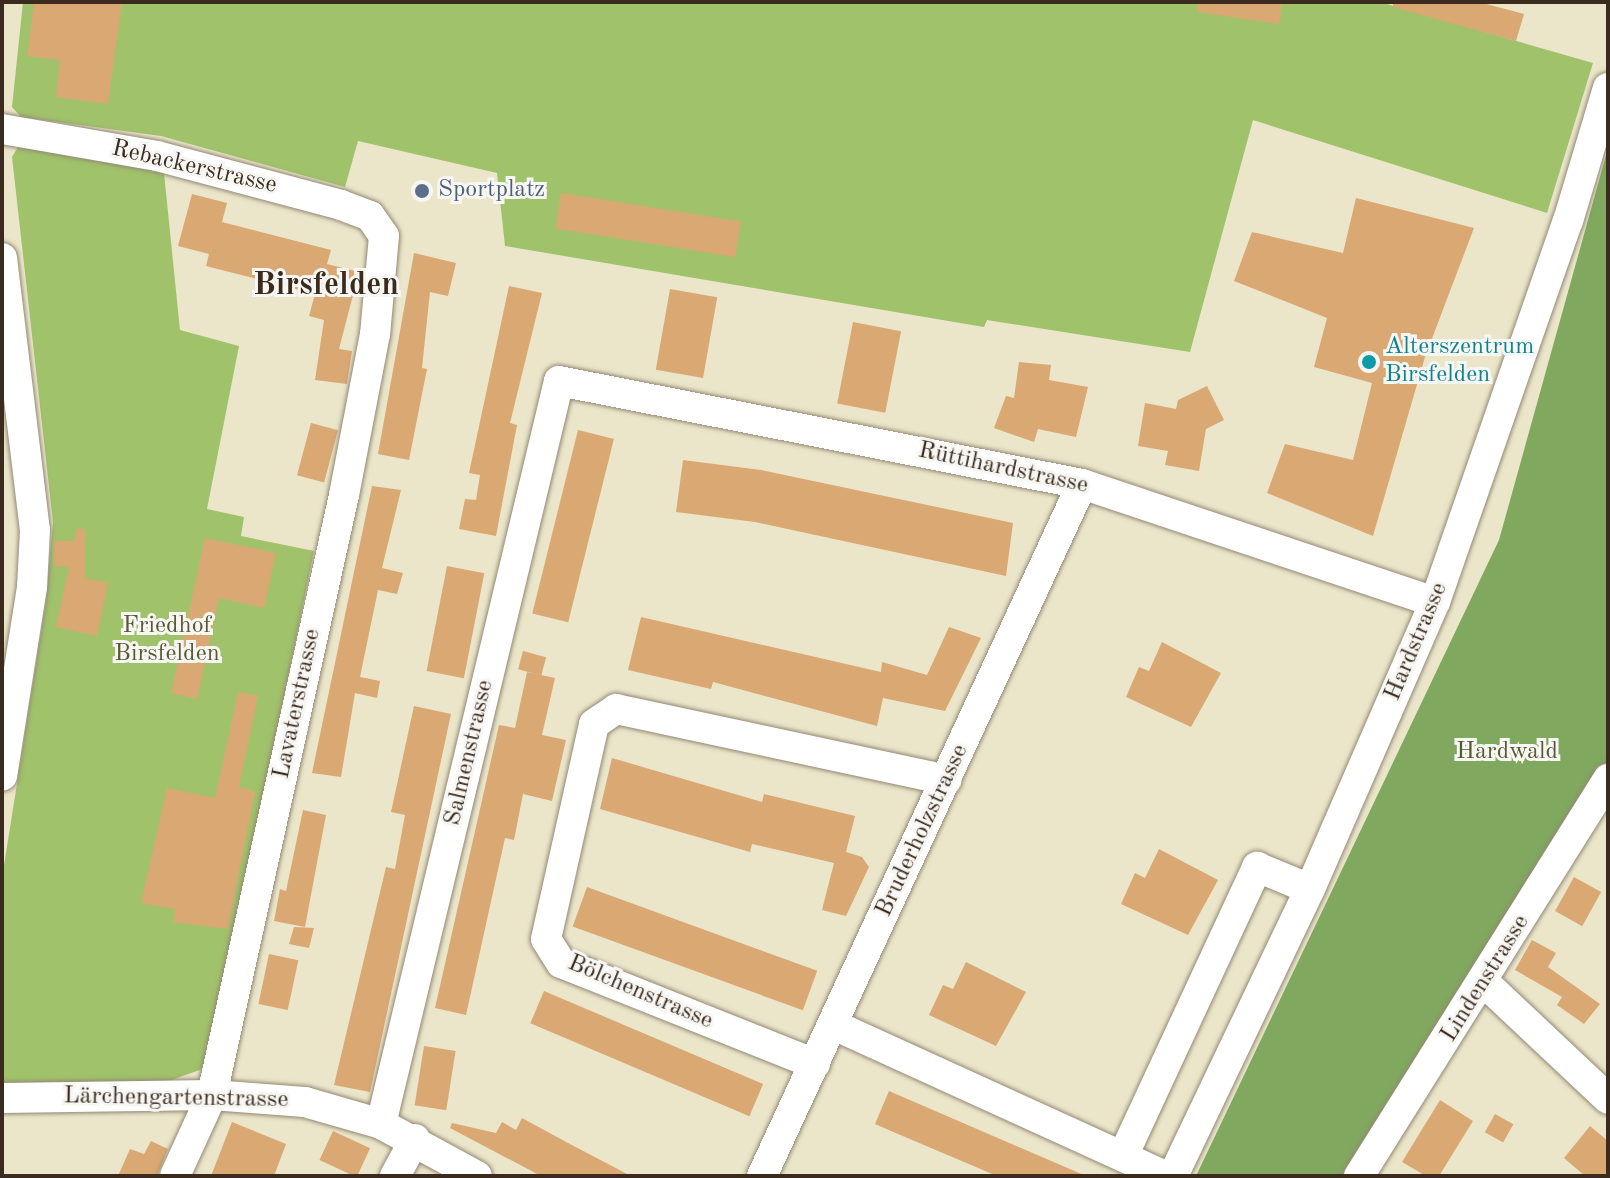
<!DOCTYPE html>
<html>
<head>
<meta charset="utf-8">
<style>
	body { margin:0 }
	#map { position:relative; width:1610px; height:1178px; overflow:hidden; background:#ebe6ca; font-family:"Old Standard TT",serif }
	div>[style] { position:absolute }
	.green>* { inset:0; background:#a0c26b }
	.forest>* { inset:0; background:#80a85f }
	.building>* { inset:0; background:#d9a873; transform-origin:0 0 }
	.roads { filter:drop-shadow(0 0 2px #938874) drop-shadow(0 0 2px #938874) }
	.minor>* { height:30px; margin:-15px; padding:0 15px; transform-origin:15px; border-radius:15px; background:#fff }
	.dots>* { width:22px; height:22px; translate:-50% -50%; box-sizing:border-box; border:4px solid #f6f6f2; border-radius:50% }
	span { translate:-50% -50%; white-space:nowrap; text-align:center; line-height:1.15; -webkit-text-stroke:6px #f6f6f2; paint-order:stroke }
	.street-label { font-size:24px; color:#3b2a1e }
	.service-label { font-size:24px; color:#4e5e75 }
	.left { translate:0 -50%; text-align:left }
	.culture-label { font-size:24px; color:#0d838f }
	.park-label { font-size:24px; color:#595835 }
	.district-label { font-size:32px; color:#3b2a1e; font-weight:700 }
	.frame { position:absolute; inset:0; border:4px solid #3b2a1e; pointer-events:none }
</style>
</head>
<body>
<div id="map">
	<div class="green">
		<i style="clip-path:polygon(23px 2px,1380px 2px,1593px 63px,1547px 213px,1253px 120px,1190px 352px,987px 320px,984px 327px,505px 246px,497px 173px,358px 141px,345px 187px,161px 136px,21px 117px,12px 107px)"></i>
		<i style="clip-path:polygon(19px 145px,164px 173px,180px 330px,239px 346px,207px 509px,244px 517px,241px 536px,314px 551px,208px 1067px,166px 1082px,2px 1086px,2px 878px,46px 601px,53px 522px,12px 157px)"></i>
	</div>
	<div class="forest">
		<i style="clip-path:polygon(1608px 148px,1608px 779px,1359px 1176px,1196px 1176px,1499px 540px)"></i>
	</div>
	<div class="building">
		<i style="clip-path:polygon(34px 2px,122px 2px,108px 104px,56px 97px,60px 60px,27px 56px)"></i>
		<i style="clip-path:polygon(1198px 2px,1282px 2px,1279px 24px,1197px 12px)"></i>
		<i style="clip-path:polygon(1393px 2px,1479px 2px,1524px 14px,1516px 41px,1393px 7px)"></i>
		<i style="left:561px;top:193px;width:182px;height:36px;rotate:9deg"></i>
		<i style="clip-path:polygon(192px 194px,227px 203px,222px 222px,331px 250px,327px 264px,359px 272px,339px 349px,352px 351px,347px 384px,315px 380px,324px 320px,309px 316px,315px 294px,206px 266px,209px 254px,178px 246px)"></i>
		<i style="clip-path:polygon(1356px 198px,1474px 228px,1425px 357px,1373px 536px,1267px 493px,1285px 444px,1353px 460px,1372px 383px,1314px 367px,1327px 318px,1234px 281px,1252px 232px,1343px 253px)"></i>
		<i style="clip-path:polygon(414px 253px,456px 263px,448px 296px,430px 292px,422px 368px,427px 369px,409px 460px,378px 454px)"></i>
		<i style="clip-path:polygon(509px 286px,542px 293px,510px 423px,517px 425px,496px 536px,459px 529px,465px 499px,476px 500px,480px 475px,469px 473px)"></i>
		<i style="left:670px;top:289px;width:48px;height:82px;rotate:10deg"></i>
		<i style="left:853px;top:322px;width:49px;height:83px;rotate:11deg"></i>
		<i style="clip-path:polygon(1019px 362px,1051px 365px,1049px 380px,1088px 387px,1076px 437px,1038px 429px,1034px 442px,994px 428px,1006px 396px,1014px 398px)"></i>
		<i style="clip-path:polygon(1207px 386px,1224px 420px,1206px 429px,1199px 471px,1165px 465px,1168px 451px,1138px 446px,1145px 403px,1176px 409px,1178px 400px)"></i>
		<i style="left:311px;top:423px;width:28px;height:54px;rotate:15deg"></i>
		<i style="left:578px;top:430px;width:37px;height:189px;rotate:14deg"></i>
		<i style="clip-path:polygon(683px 460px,761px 470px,1013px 523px,1006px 576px,755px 522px,676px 512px)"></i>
		<i style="clip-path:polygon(372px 486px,401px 490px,382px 568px,403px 573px,397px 594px,378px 590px,360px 677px,380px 681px,377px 698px,355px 693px,341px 777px,312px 773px)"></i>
		<i style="clip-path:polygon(77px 528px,85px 529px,85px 578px,108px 583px,97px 636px,56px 627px,69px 567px,54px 566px,54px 541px,74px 541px)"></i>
		<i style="clip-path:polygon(205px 538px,276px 553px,264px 608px,219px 598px,197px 699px,171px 693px)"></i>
		<i style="left:447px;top:566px;width:38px;height:107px;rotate:11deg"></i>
		<i style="clip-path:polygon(641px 617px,881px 672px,882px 662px,927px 675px,949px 627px,981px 638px,945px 711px,883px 698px,877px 726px,713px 682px,711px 689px,628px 670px)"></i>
		<i style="clip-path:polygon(1162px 642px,1221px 673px,1191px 727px,1126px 697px,1139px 667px,1149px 671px)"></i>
		<i style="left:523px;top:651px;width:24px;height:19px;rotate:15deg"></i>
		<i style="clip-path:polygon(527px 672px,555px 678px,542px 735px,566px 740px,552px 801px,523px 794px,514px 840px,505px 838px,466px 1015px,435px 1008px,499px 725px,515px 728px)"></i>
		<i style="clip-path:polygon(238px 692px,258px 696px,239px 787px,255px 791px,228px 929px,173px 922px,175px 909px,141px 903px,167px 788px,215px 798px)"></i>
		<i style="clip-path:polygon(414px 706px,451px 714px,370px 1092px,334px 1085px,386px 867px,395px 869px,405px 815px,391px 812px)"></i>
		<i style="clip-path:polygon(612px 758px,762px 802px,764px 794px,855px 816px,846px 852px,862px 857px,869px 867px,846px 916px,822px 910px,834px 863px,752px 844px,750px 852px,600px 809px)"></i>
		<i style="clip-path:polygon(303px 810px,326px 815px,305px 927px,274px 921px,280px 889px,286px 891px)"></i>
		<i style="clip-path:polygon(1159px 849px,1218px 880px,1188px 935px,1121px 904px,1135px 873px,1145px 878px)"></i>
		<i style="left:1574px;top:877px;width:31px;height:39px;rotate:29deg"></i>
		<i style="left:587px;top:887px;width:245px;height:42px;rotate:20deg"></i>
		<i style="clip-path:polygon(294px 927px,314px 928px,309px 948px,289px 944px)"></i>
		<i style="clip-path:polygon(1532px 940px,1556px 953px,1548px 967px,1600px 1004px,1584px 1024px,1557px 1005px,1562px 997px,1515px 970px)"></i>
		<i style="left:269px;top:954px;width:30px;height:51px;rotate:12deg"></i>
		<i style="clip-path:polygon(966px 962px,1026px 992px,996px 1046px,929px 1015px,943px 985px,953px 989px)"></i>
		<i style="left:544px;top:991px;width:238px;height:35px;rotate:23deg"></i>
		<i style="left:424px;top:1046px;width:32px;height:60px;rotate:9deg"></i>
		<i style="clip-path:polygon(889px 1091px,1086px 1176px,997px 1176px,891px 1131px,875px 1124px)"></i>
		<i style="clip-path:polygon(1440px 1100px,1473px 1121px,1439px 1176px,1426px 1176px,1402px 1162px)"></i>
		<i style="left:1495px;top:1114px;width:21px;height:21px;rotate:29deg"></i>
		<i style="clip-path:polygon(522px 1118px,568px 1143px,631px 1176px,541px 1176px,450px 1128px,452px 1123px,496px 1133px,502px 1122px,516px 1130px)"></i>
		<i style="clip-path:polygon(232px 1122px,286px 1144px,274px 1176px,211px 1176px)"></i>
		<i style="clip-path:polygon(1590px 1126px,1608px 1141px,1608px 1176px,1585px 1176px,1564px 1158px)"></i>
		<i style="left:333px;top:1131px;width:41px;height:32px;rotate:25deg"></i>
		<i style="clip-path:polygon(151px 1141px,168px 1149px,157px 1176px,118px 1176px,130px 1149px,144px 1154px)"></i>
	</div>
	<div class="roads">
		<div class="minor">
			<i style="left:2px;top:129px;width:157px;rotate:9.9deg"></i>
			<i style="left:157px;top:156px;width:190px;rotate:14.9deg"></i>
			<i style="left:341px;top:205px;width:31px;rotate:21deg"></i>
			<i style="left:370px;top:216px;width:24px;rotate:55deg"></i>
			<i style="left:384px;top:236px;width:98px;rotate:95.2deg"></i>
			<i style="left:375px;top:334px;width:164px;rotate:100.9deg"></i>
			<i style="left:344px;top:495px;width:614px;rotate:102.41deg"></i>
			<i style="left:212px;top:1095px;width:89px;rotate:114.6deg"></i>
			<i style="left:2px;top:258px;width:274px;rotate:83.1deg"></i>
			<i style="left:35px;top:530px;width:57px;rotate:93deg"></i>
			<i style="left:32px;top:587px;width:191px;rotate:99deg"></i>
			<i style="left:1485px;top:983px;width:169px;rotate:43.3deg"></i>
			<i style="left:834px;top:1025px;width:365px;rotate:24.5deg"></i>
			<i style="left:815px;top:1064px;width:273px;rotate:-158.3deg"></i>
			<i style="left:561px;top:963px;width:28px;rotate:-122deg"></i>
			<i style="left:546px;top:939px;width:220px;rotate:-77.4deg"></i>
			<i style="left:594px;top:724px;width:27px;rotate:-34deg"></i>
			<i style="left:616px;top:709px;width:338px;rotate:12.1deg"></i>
			<i style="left:2px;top:1098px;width:210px;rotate:-0.8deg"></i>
			<i style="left:212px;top:1095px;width:93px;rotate:4.3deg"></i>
			<i style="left:305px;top:1102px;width:79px;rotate:16.1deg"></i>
			<i style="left:381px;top:1124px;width:109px;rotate:28.4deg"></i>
			<i style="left:381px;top:1124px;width:764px;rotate:-76.53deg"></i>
			<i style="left:559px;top:381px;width:533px;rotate:11.14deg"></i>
			<i style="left:1082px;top:484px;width:372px;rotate:18.5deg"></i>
			<i style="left:1123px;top:1156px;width:319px;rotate:-65.1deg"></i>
			<i style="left:1257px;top:867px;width:57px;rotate:22.5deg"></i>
			<i style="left:395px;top:1176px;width:42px;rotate:-61.6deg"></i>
			<i style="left:762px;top:1176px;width:762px;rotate:-65.18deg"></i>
			<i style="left:1173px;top:1176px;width:318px;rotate:-64.5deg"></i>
			<i style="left:1310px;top:889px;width:313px;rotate:-66.5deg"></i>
			<i style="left:1435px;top:602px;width:404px;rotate:-70.8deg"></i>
			<i style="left:1568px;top:221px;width:139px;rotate:-73.3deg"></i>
			<i style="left:1359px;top:1176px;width:469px;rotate:-57.9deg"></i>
		</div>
	</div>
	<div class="dots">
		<i style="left:422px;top:191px;background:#5c6f8a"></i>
		<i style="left:1369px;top:362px;background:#0f9aa8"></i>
	</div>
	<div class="street-label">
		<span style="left:194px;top:168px;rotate:13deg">Rebackerstrasse</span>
		<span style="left:1003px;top:469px;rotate:12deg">Rüttihardstrasse</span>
		<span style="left:1417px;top:642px;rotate:-67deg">Hardstrasse</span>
		<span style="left:298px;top:704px;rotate:-78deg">Lavaterstrasse</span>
		<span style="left:470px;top:753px;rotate:-77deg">Salmenstrasse</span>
		<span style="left:923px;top:831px;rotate:-65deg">Bruderholzstrasse</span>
		<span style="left:1486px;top:979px;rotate:-58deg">Lindenstrasse</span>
		<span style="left:640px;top:993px;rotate:23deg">Bölchenstrasse</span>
		<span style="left:176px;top:1099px;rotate:1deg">Lärchengartenstrasse</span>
	</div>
	<div class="service-label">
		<span class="left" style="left:438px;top:191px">Sportplatz</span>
	</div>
	<div class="culture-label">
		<span class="left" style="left:1385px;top:362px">Alterszentrum<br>Birsfelden</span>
	</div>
	<div class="park-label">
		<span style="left:167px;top:641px">Friedhof<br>Birsfelden</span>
		<span style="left:1507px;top:753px">Hardwald</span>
	</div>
	<div class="district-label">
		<span style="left:326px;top:286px">Birsfelden</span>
	</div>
	<div class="frame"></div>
</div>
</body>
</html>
